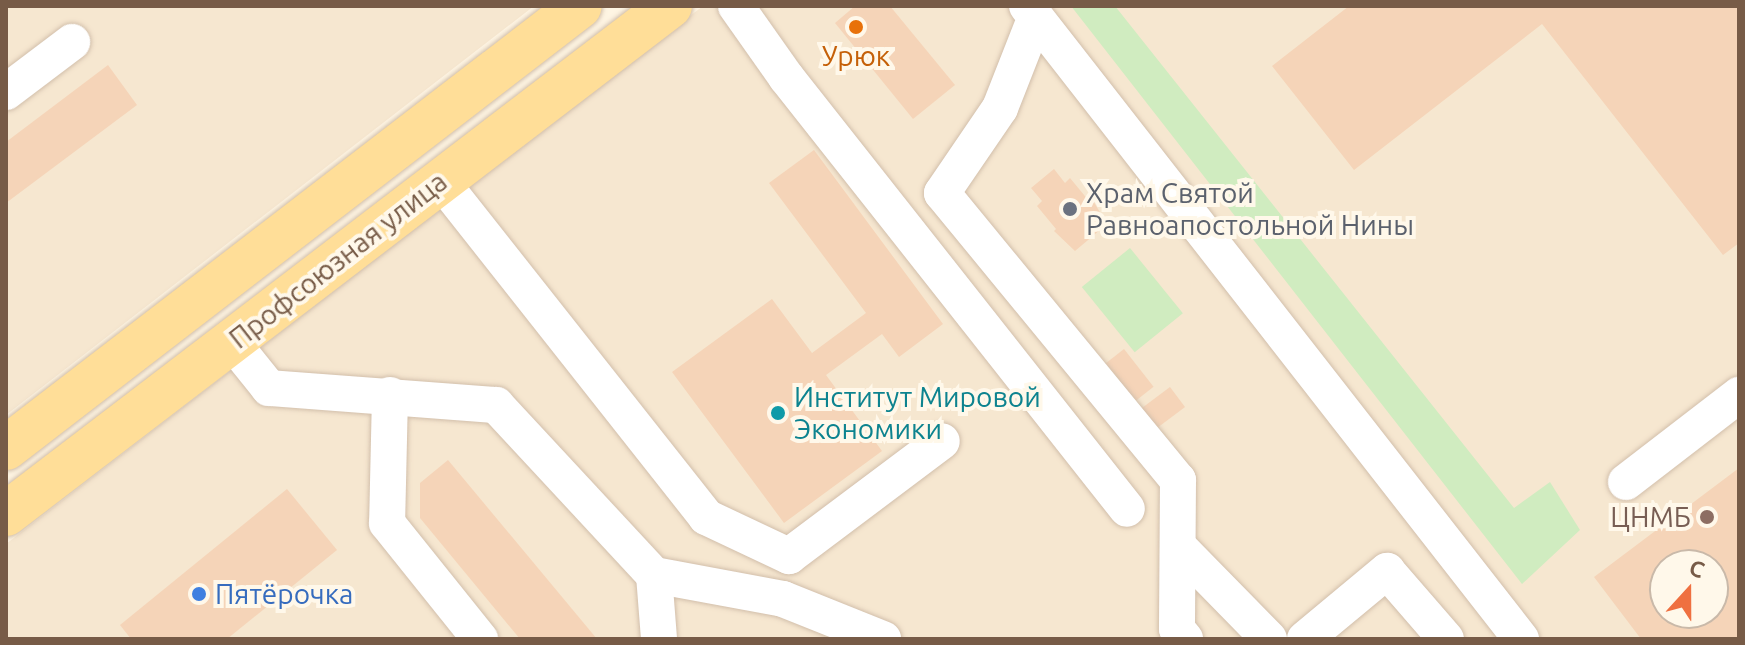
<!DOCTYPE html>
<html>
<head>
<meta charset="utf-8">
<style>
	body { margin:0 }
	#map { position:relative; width:1745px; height:645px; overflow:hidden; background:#fef5e3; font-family:Ubuntu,sans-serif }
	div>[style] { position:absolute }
	.residential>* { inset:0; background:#f6e7d0 }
	.green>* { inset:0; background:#d0ecc0; transform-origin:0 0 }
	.building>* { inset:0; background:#f5d4b8; transform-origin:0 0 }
	.roads { filter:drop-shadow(0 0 2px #d2bfab) drop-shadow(0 0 2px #d2bfab) }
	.minor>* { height:36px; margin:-18px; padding:0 18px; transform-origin:18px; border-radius:18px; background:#fff }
	.major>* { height:44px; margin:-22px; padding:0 22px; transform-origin:22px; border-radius:22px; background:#ffde98 }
	.dots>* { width:22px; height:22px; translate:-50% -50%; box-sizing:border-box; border:4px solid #fff8ea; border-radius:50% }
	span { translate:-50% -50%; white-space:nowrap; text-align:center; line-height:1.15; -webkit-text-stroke:8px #fff8ea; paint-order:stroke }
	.food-label { font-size:28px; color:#c56008 }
	.worship-label { font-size:28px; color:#5b616d }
	.left { translate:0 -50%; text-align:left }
	.street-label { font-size:28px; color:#775b47 }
	.culture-label { font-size:28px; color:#0d838f }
	.education-label { font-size:28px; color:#785e54 }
	.right { translate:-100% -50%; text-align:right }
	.shop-label { font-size:28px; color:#366cbe }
	.frame { position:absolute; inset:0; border:8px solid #775b47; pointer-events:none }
	.north { position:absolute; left:1649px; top:549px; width:80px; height:80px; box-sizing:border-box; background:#fff8ea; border:2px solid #c9b9a9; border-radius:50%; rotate:21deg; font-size:22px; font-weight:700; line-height:32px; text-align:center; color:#775b47 }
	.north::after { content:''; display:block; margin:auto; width:28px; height:36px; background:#ef7040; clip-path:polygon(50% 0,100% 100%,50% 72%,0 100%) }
</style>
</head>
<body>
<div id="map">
	<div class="residential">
		<i style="clip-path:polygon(6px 6px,534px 6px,6px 415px)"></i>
		<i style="clip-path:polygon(evenodd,703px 6px,1739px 6px,1739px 639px,6px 639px,6px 544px,703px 6px,1665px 565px,1713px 565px,1713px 613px,1665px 613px,1665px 565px)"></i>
	</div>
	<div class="green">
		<i style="clip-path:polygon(1071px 6px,1115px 6px,1514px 508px,1550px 482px,1580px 530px,1522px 584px)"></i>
		<i style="left:1130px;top:248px;width:84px;height:62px;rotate:51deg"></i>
	</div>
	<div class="building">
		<i style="clip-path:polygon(855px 6px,890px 6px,955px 85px,913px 119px,835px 23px)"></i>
		<i style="clip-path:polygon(1349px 6px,1739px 6px,1739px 243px,1723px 255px,1542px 24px,1354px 170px,1272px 66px)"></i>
		<i style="clip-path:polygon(108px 65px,137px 105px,6px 203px,6px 142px)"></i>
		<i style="clip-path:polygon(814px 150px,943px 324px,899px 357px,882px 334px,826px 375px,882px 451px,784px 523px,672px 372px,772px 299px,812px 353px,866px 313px,769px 183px)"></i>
		<i style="clip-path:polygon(1054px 169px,1065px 183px,1070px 178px,1089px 201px,1092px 199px,1107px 224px,1075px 251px,1054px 231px,1056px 229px,1037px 206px,1042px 201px,1031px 188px)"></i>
		<i style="left:1124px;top:349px;width:48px;height:23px;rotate:52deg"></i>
		<i style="left:1170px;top:387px;width:25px;height:38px;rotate:53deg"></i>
		<i style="clip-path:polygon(448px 460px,597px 639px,520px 639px,420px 518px,420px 483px)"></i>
		<i style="clip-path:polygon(evenodd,1739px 468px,1739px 639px,1641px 639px,1594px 577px,1739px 468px,1665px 565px,1713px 565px,1713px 613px,1665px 613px,1665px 565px)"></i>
		<i style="clip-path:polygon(287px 489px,337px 550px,227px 639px,131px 639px,120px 625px)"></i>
	</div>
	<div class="roads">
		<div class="minor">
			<i style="left:736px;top:6px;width:87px;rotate:54.8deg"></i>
			<i style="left:786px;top:77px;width:550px;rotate:51.71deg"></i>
			<i style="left:1027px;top:6px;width:803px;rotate:52.03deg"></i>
			<i style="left:1035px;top:19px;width:96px;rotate:111.5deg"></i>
			<i style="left:1000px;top:108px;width:103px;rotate:124.3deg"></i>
			<i style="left:942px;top:193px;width:372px;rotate:50.6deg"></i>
			<i style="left:1178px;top:480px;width:149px;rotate:90.4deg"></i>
			<i style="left:1177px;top:629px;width:13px;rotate:51deg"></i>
			<i style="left:6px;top:92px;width:83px;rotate:-37.1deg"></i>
			<i style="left:441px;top:181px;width:428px;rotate:51.7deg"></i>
			<i style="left:706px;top:517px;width:92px;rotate:25.2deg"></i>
			<i style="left:789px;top:556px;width:191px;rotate:-36.9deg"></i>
			<i style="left:232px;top:342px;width:59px;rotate:51.2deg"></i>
			<i style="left:269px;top:388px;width:228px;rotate:4.3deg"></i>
			<i style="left:496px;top:405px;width:232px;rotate:47.1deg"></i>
			<i style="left:654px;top:575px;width:131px;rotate:10.5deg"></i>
			<i style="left:783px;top:599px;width:108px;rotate:21.8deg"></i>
			<i style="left:390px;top:395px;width:128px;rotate:91.3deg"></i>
			<i style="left:387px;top:523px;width:149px;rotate:51.3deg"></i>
			<i style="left:1626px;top:482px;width:143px;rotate:-37.6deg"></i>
			<i style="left:1178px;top:546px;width:130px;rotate:45.6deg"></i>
			<i style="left:654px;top:575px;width:64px;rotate:85.5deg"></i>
			<i style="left:1305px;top:639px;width:107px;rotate:-39.7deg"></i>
			<i style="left:1387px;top:571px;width:90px;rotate:49.1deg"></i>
		</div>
		<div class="major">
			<i style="left:6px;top:448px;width:724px;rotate:-37.6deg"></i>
			<i style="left:6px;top:514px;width:836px;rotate:-37.42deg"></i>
		</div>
	</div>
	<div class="dots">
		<i style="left:856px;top:27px;background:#e8710a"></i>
		<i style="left:1070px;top:209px;background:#6b7280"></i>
		<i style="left:778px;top:413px;background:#0f9aa8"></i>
		<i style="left:1707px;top:517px;background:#8d6e63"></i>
		<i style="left:199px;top:594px;background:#3f7fe0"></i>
	</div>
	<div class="food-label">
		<span style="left:856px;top:56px">Урюк</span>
	</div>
	<div class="worship-label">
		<span class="left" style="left:1086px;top:209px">Храм Святой<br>Равноапостольной Нины</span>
	</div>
	<div class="street-label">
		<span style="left:338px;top:260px;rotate:-38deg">Профсоюзная улица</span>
	</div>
	<div class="culture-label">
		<span class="left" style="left:794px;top:413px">Институт Мировой<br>Экономики</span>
	</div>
	<div class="education-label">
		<span class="right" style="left:1691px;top:517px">ЦНМБ</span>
	</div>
	<div class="shop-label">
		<span class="left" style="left:215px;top:594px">Пятёрочка</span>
	</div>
	<div class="frame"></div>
	<div class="north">С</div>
</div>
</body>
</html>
